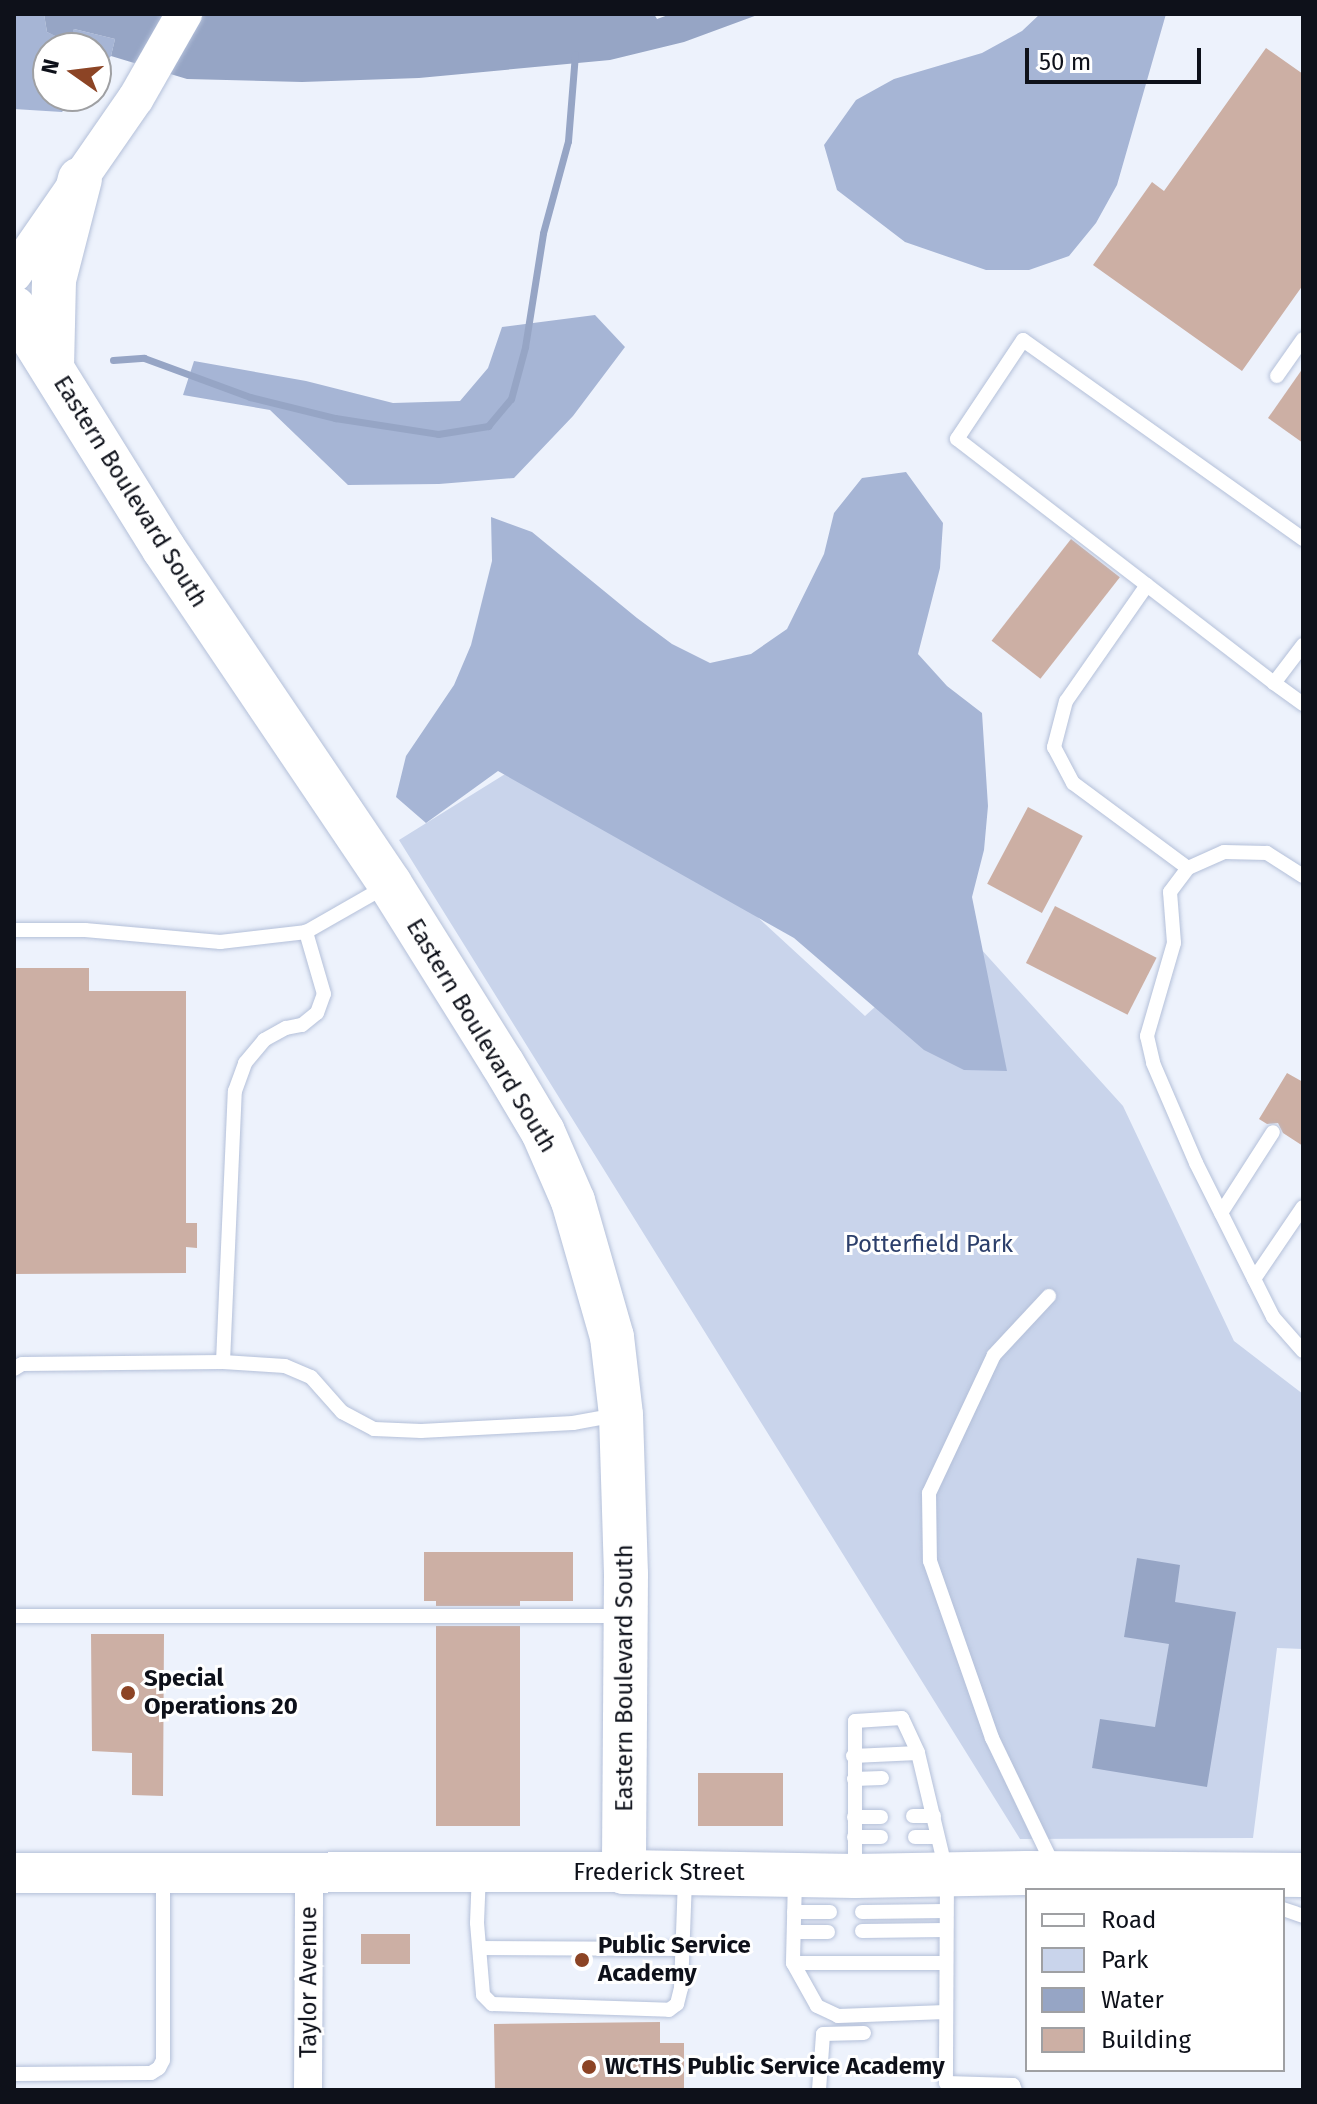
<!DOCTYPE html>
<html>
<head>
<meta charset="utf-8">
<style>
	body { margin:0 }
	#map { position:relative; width:1317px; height:2104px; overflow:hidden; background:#edf2fc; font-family:"Fira Sans",sans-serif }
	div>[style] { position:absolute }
	.green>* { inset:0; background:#c9d4eb }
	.forest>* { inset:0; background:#a6b5d5 }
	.water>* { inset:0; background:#96a5c5 }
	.stream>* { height:7px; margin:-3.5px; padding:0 3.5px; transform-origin:3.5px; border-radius:3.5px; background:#96a5c5 }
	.building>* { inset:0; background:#ccafa4; transform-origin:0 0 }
	.roads { filter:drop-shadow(0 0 2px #b4c0d9) drop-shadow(0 0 2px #b4c0d9) }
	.service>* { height:14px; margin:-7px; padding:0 7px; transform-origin:7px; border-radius:7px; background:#fff }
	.minor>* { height:28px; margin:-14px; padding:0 14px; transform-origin:14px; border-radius:14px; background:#fff }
	.tertiary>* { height:36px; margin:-18px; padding:0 18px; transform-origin:18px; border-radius:18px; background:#fff }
	.secondary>* { height:40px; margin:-20px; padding:0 20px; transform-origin:20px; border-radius:20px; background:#fff }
	.primary>* { height:44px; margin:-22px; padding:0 22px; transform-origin:22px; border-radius:22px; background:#fff }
	.dots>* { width:22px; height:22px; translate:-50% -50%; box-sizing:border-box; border:4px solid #fff; border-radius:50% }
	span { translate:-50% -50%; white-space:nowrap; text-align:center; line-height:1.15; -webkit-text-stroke:6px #fff; paint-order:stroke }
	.street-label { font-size:24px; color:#0e111a }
	.park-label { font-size:24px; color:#2c3f6b }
	.poi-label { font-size:24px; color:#0e111a; font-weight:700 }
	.left { translate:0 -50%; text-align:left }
	.frame { position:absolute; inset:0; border:16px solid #0e111a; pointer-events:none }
	.legend { position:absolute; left:1025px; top:1888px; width:260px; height:184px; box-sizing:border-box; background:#fff; border:2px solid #9fa0a3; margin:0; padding:10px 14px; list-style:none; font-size:24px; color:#0e111a }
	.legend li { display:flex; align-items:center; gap:16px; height:40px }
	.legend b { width:40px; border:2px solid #9fa0a3 }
	.north { position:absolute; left:32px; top:32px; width:80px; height:80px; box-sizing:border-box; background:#fff; border:2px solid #9fa0a3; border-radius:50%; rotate:284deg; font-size:22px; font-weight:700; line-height:32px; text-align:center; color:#0e111a }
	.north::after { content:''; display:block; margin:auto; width:28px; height:36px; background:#8c4425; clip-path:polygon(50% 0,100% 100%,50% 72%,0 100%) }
	.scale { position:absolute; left:1025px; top:48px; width:176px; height:36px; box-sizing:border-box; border:4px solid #0e111a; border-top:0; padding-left:10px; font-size:24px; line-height:28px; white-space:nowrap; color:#0e111a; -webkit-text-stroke:6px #fff; paint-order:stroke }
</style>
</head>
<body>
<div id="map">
	<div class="green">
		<i style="clip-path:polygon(563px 738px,865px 1016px,962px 928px,1123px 1106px,1234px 1341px,1303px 1394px,1303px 1649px,1277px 1648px,1253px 1838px,1020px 1839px,399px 840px)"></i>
	</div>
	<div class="forest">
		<i style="clip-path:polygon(14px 14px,44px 14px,47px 32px,68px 42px,74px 29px,115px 39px,111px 56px,96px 73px,96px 48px,48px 48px,48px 96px,76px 96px,62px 112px,14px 109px)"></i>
		<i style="clip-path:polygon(1040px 14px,1166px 14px,1117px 185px,1096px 223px,1069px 256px,1029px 270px,986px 270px,905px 242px,837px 190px,824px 145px,856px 100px,894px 79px,982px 53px,1022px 31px)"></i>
		<i style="clip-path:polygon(595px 315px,625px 347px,573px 416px,514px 478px,439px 484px,348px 485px,270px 410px,183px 395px,194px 361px,306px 381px,393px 403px,460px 401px,488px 368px,502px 327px)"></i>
		<i style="clip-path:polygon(906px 472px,943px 523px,940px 568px,918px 654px,947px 686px,982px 713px,988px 806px,984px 850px,972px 897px,1007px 1071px,964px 1070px,924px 1050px,794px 938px,498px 771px,426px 823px,396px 797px,406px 756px,454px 685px,471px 645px,492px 561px,491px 517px,532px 532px,637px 618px,672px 644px,710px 663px,751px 654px,787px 629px,824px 554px,834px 513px,862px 478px)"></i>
	</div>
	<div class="water">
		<i style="clip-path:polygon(44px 14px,654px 14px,657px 19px,671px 14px,760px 14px,684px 42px,610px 60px,419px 78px,302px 82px,187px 79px,111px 56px,115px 39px,74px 29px,69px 43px,47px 32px)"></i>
		<i style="clip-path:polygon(1137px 1558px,1180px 1565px,1175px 1602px,1236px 1612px,1207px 1787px,1092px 1768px,1100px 1719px,1155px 1727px,1169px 1644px,1124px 1637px)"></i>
	</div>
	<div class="stream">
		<i style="left:113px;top:360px;width:31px;rotate:-4deg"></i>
		<i style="left:144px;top:358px;width:113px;rotate:20.2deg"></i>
		<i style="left:250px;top:397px;width:88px;rotate:13.9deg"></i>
		<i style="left:335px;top:418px;width:104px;rotate:8.8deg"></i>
		<i style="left:438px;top:434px;width:51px;rotate:-9.1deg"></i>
		<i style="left:488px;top:426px;width:35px;rotate:-50deg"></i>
		<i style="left:511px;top:399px;width:54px;rotate:-74.9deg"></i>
		<i style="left:525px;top:347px;width:115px;rotate:-81deg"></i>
		<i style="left:543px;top:233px;width:95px;rotate:-74.8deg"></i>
		<i style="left:568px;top:141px;width:87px;rotate:-85.4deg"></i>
	</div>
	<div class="building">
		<i style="clip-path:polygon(1266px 48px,1303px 74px,1303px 285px,1242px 371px,1093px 265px,1152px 182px,1164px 191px)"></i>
		<i style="clip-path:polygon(1303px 368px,1303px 443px,1268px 418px)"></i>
		<i style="left:1071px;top:539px;width:62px;height:129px;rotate:38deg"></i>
		<i style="left:1028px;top:807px;width:62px;height:87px;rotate:28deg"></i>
		<i style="left:1055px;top:906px;width:114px;height:64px;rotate:27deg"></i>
		<i style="clip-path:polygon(14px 968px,89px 968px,89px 991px,186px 991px,186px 1223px,197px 1223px,197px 1248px,186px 1247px,186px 1273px,14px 1274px)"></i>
		<i style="clip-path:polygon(1287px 1073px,1303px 1082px,1303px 1146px,1283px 1133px,1278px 1123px,1267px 1124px,1259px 1119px)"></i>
		<i style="clip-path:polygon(424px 1552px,573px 1552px,573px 1601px,520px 1601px,520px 1606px,436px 1606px,436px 1601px,424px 1601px)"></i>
		<i style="left:436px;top:1626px;width:84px;height:200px"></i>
		<i style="clip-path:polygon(91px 1634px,164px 1634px,163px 1796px,132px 1795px,132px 1753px,92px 1751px)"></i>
		<i style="left:783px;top:1773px;width:53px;height:85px;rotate:90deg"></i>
		<i style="left:361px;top:1934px;width:49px;height:30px"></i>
		<i style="clip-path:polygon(660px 2022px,660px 2043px,684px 2043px,684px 2090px,495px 2090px,494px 2024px)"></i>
	</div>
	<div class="roads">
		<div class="service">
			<i style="left:1277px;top:376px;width:45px;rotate:-54.9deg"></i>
			<i style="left:1147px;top:585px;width:141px;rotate:124.9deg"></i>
			<i style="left:1066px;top:701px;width:48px;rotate:104.6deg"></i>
			<i style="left:1054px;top:747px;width:41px;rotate:62.2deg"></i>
			<i style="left:1073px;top:783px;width:143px;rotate:36.5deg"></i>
			<i style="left:1303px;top:645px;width:48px;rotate:127.3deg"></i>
			<i style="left:1274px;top:683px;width:36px;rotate:36deg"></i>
			<i style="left:1274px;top:683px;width:400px;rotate:-142.4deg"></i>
			<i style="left:957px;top:439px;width:119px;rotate:-56.3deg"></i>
			<i style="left:1023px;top:340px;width:344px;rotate:35.4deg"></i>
			<i style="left:1303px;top:876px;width:43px;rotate:-147.4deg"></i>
			<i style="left:1267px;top:853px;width:43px;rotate:-178.7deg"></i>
			<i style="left:1224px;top:852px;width:39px;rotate:156deg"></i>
			<i style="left:1188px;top:868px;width:30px;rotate:127deg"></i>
			<i style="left:1170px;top:892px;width:51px;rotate:85.5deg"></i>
			<i style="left:1174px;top:943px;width:97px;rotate:106.2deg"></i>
			<i style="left:1147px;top:1036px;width:28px;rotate:77deg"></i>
			<i style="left:1153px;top:1063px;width:109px;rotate:66.7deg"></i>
			<i style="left:1196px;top:1163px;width:172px;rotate:63.4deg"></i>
			<i style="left:1273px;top:1317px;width:45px;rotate:48.6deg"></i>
			<i style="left:14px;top:930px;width:71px"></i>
			<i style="left:85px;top:930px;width:136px;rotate:5.1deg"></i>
			<i style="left:220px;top:942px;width:87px;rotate:-6.6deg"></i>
			<i style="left:306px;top:932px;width:91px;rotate:-29.7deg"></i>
			<i style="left:1221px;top:1213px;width:96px;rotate:-57.3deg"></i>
			<i style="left:1254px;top:1279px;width:87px;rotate:-55.8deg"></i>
			<i style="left:1049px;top:1296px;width:81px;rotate:133deg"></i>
			<i style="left:994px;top:1355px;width:153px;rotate:115.2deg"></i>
			<i style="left:929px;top:1493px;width:68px;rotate:89.2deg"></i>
			<i style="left:930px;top:1561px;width:188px;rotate:70.7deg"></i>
			<i style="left:992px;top:1738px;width:141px;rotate:64.3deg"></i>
			<i style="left:223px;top:1362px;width:271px;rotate:-87.5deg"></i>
			<i style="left:235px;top:1091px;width:30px;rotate:-70deg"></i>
			<i style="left:245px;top:1063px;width:30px;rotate:-50deg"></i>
			<i style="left:264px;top:1040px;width:25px;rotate:-29deg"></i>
			<i style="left:286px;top:1028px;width:16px;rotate:-11deg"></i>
			<i style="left:302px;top:1025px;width:19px;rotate:-39deg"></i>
			<i style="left:317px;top:1013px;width:20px;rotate:-70deg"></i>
			<i style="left:324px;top:994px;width:65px;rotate:-106.2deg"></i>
			<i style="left:14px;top:1369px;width:9px;rotate:-32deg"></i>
			<i style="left:22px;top:1364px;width:201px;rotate:-0.6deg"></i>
			<i style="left:223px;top:1362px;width:62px;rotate:3.7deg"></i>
			<i style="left:285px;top:1366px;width:28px;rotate:23deg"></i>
			<i style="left:311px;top:1377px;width:47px;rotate:48.5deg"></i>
			<i style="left:342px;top:1412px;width:36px;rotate:28deg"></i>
			<i style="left:374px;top:1429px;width:47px;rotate:2.4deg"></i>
			<i style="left:421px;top:1431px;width:152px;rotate:-3deg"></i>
			<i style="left:573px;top:1423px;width:45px;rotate:-10.3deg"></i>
			<i style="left:14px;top:1616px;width:607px"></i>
			<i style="left:853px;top:1756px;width:65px;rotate:-2.6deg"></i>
			<i style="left:854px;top:1779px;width:28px;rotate:-2deg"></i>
			<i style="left:913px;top:1816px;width:21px"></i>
			<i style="left:854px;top:1817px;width:27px"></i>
			<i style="left:854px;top:1837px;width:27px"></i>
			<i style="left:915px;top:1837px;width:22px"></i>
			<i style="left:855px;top:1872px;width:151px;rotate:-90deg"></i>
			<i style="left:855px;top:1721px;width:47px;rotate:-3.7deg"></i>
			<i style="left:902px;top:1718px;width:38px;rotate:65deg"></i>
			<i style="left:918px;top:1753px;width:125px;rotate:76.6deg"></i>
			<i style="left:947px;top:1875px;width:208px;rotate:90.3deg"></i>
			<i style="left:946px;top:2083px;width:67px;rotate:1.7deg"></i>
			<i style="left:1013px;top:2085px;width:5px;rotate:68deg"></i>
			<i style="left:479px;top:1873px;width:50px;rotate:92.3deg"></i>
			<i style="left:477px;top:1923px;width:72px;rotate:85.2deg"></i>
			<i style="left:483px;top:1995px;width:13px;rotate:45deg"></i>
			<i style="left:492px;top:2004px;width:177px;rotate:1.9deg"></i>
			<i style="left:669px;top:2010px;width:10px;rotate:-37deg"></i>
			<i style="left:677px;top:2004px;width:16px;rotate:-76deg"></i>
			<i style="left:681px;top:1988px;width:111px;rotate:-87.9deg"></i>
			<i style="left:795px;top:1879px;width:84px;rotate:91.4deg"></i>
			<i style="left:793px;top:1963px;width:153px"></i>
			<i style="left:1283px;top:1909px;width:21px;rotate:19deg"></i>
			<i style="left:794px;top:1912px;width:36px"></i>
			<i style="left:862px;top:1912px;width:84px;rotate:-0.7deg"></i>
			<i style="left:862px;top:1931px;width:84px;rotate:-0.7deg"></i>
			<i style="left:794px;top:1932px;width:34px"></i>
			<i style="left:482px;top:1948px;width:199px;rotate:0.3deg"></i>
			<i style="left:793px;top:1963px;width:49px;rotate:60.8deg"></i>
			<i style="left:817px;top:2006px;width:23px;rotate:25deg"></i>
			<i style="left:838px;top:2016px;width:108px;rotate:-2.1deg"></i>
			<i style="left:14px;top:2074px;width:137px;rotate:-0.4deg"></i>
			<i style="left:151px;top:2073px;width:9px;rotate:-32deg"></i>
			<i style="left:159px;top:2068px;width:9px;rotate:-63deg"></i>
			<i style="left:163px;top:2060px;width:184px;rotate:-90deg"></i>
			<i style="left:819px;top:2090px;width:56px;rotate:-85.9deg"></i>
			<i style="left:823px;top:2034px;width:41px;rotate:-1.4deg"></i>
		</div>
		<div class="minor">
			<i style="left:308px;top:2090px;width:216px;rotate:-89.7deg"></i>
		</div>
		<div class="tertiary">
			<i style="left:14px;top:274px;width:214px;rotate:-55.3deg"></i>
			<i style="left:136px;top:98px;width:97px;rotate:-60.3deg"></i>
		</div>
		<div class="secondary">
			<i style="left:14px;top:1873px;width:610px;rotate:-0.09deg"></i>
		</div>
		<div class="primary">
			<i style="left:14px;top:308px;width:284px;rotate:58.1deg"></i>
			<i style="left:164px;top:549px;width:404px;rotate:56deg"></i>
			<i style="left:390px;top:884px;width:211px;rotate:58deg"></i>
			<i style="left:502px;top:1063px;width:80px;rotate:59.3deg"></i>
			<i style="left:543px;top:1132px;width:75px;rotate:66.5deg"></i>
			<i style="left:573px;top:1201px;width:141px;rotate:74deg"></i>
			<i style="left:612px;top:1337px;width:79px;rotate:83.4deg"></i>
			<i style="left:621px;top:1415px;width:159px;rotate:88.2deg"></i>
			<i style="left:626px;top:1574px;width:298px;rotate:90.4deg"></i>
			<i style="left:624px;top:1872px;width:231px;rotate:1deg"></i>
			<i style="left:855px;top:1876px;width:171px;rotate:-1deg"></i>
			<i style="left:1026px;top:1873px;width:277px;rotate:0.4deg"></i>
			<i style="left:52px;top:368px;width:88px;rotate:-88.7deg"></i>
			<i style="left:54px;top:280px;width:104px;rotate:-75.6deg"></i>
		</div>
	</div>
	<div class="dots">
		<i style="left:128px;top:1693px;background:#8c4425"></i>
		<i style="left:582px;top:1960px;background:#8c4425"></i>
		<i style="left:589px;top:2067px;background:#8c4425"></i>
	</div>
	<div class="street-label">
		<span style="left:130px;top:492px;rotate:58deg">Eastern Boulevard South</span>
		<span style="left:481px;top:1036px;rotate:59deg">Eastern Boulevard South</span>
		<span style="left:625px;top:1678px;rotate:-90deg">Eastern Boulevard South</span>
		<span style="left:659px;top:1873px">Frederick Street</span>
		<span style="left:309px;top:1982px;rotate:-90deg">Taylor Avenue</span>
	</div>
	<div class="park-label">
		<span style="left:929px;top:1245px">Potterfield Park</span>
	</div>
	<div class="poi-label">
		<span class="left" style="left:144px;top:1693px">Special<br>Operations 20</span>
		<span class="left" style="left:598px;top:1960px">Public Service<br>Academy</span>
		<span class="left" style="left:605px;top:2067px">WCTHS Public Service Academy</span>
	</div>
	<div class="frame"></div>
	<ul class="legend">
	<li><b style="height:10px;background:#fff"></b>Road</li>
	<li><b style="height:22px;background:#c9d4eb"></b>Park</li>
	<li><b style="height:22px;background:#96a5c5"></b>Water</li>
	<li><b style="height:22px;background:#ccafa4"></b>Building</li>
	</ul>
	<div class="north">N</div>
	<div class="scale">50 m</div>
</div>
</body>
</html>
